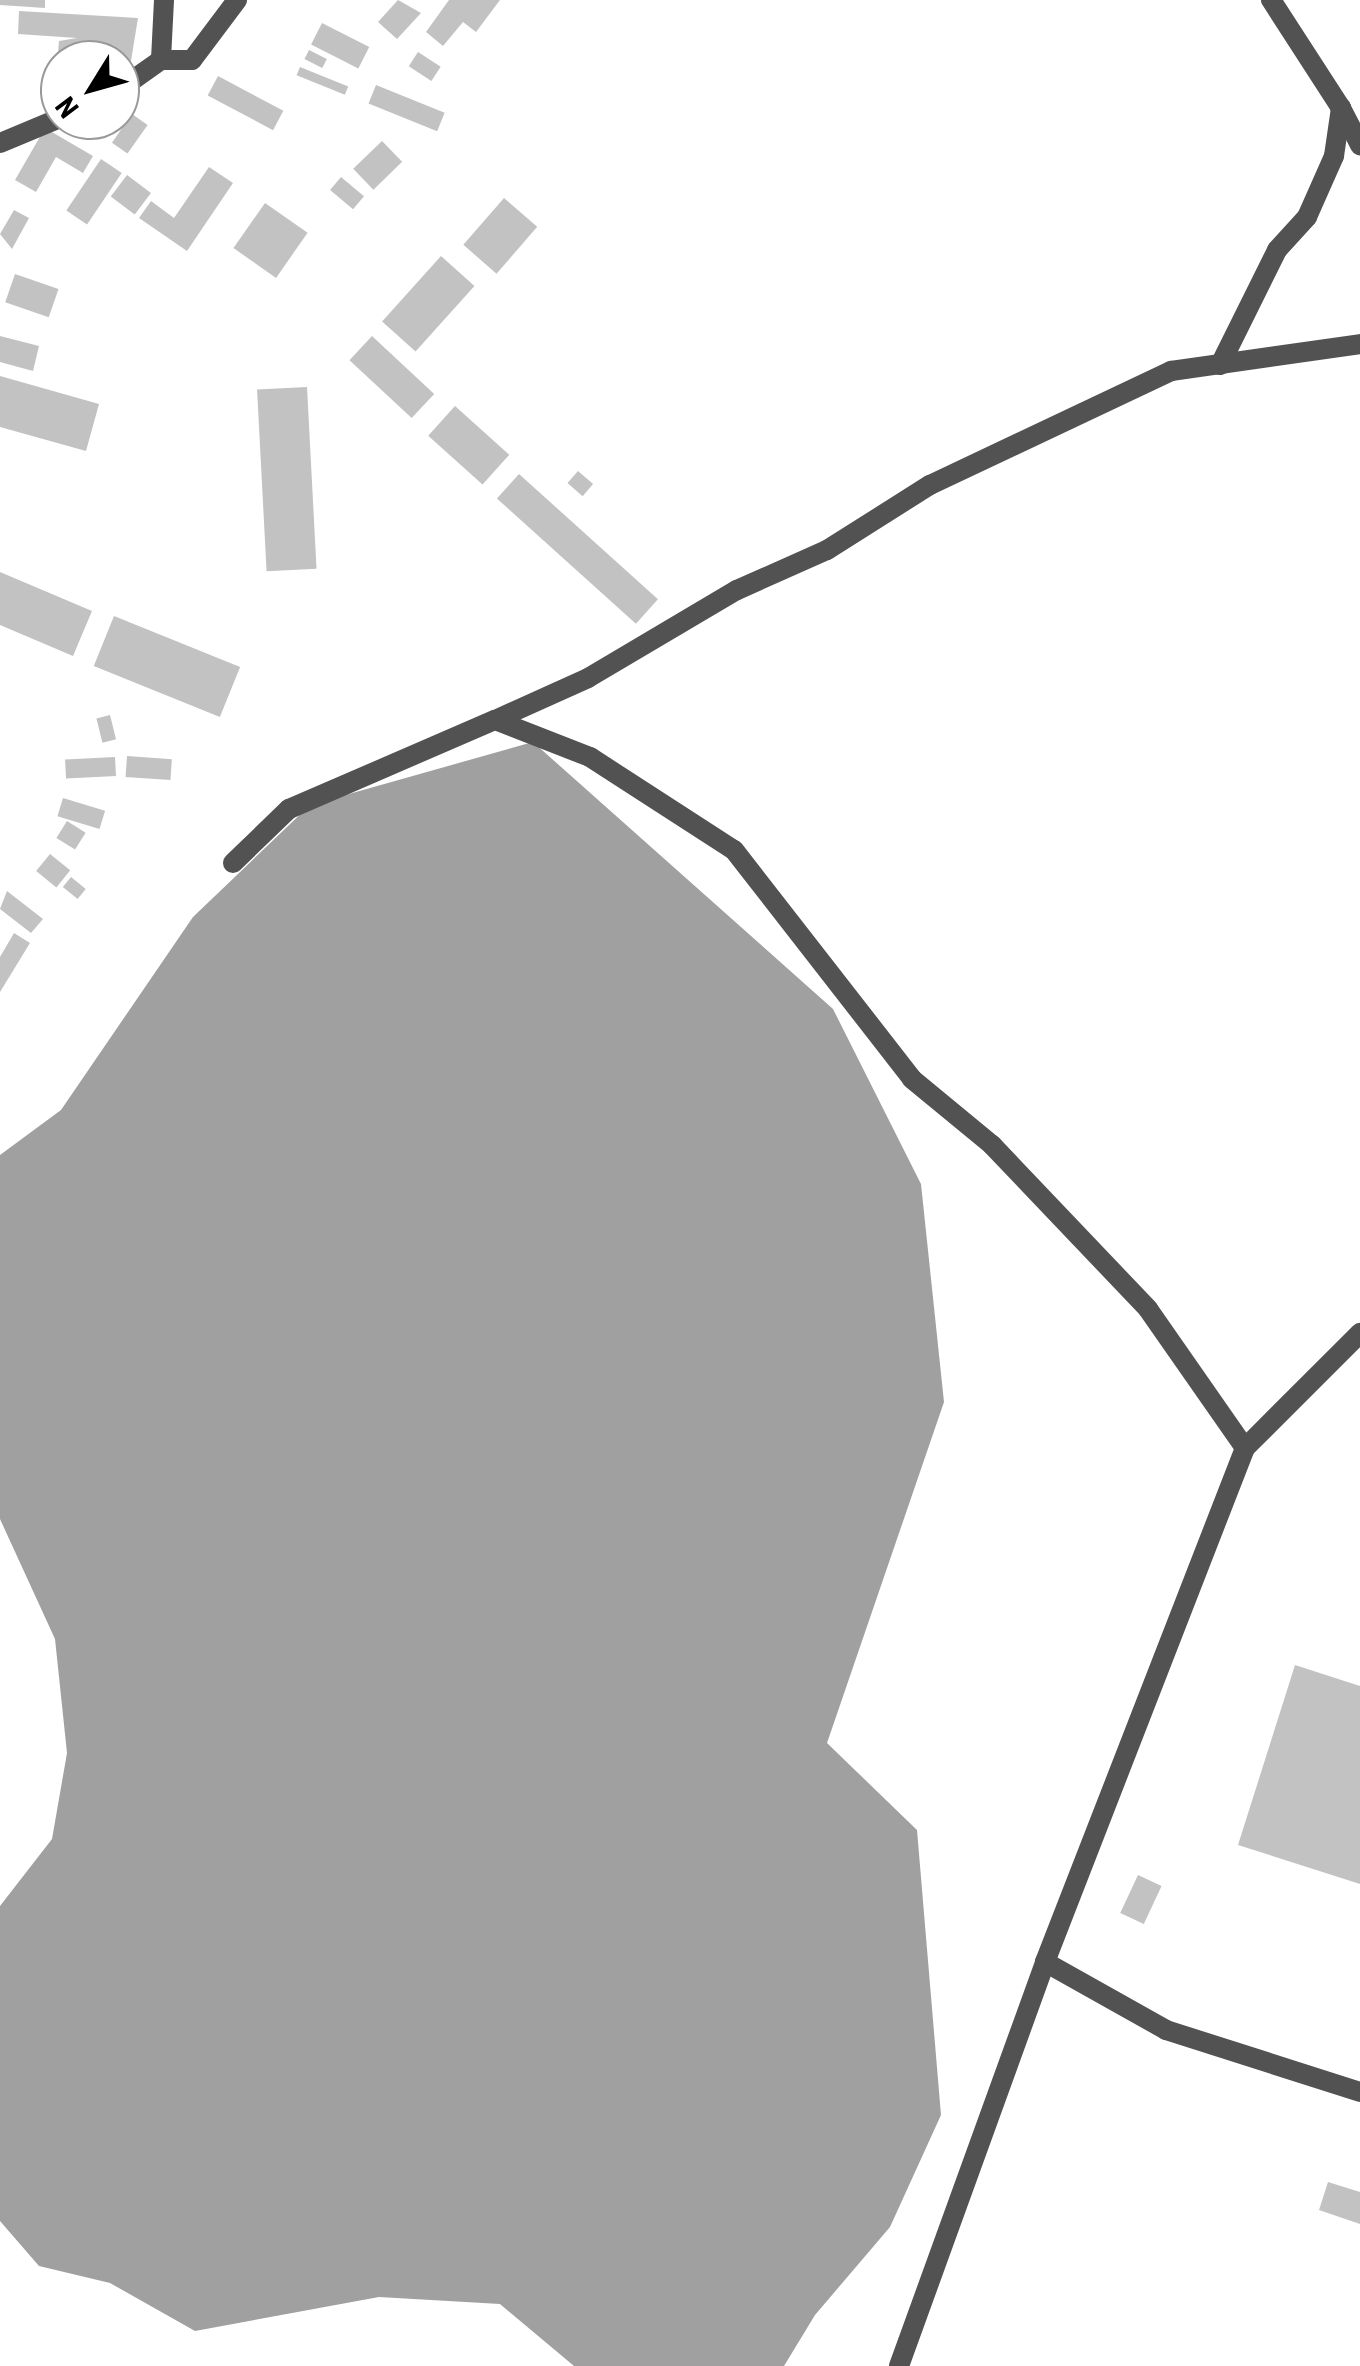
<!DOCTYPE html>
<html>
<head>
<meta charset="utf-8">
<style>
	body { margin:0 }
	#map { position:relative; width:1360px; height:2366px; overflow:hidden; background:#fff; font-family:"Roboto Condensed",sans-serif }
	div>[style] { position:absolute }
	.water>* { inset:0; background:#a0a0a0 }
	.building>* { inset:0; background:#c2c2c2; transform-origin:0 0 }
	.street>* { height:20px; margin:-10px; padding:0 10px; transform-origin:10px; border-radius:10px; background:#525252 }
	span { translate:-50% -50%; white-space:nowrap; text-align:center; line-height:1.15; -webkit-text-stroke:9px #fff; paint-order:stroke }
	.north { position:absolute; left:40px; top:40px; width:100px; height:100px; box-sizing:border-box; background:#fff; border:2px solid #999; border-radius:50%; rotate:233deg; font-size:28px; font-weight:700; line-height:40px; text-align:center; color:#000 }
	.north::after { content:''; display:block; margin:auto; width:35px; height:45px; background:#000; clip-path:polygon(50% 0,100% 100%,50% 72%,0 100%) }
</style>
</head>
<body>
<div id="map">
	<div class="water">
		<i style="clip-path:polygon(533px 742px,833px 1009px,921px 1184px,944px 1402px,827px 1743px,917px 1830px,941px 2115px,890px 2227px,815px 2315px,784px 2366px,574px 2366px,500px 2304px,379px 2297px,195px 2331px,110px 2283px,39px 2266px,0 2221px,0 1906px,52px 1839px,67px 1753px,55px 1639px,0 1519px,0 1155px,61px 1110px,193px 917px,310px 805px)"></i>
	</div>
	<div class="building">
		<i style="clip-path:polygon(0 0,45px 0,45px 8px,0 5px)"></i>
		<i style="clip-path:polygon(398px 0,421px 13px,397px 39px,378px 22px)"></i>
		<i style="clip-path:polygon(449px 0,500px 0,476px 32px,463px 22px,443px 46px,426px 32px)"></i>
		<i style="clip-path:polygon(19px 11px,138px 18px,129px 73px,120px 72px,120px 60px,58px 53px,59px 41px,77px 38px,18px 34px)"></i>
		<i style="left:322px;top:23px;width:53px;height:24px;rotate:27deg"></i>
		<i style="left:309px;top:50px;width:20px;height:10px;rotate:27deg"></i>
		<i style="left:418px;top:52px;width:27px;height:17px;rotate:33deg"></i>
		<i style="left:300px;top:67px;width:52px;height:9px;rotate:22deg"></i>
		<i style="left:218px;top:76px;width:74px;height:22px;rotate:28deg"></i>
		<i style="left:376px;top:85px;width:74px;height:20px;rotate:22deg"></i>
		<i style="left:132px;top:114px;width:19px;height:35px;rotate:35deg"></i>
		<i style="clip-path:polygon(45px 128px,93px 156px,83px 173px,56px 157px,36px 192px,15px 180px)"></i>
		<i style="left:382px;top:141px;width:29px;height:40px;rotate:46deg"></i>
		<i style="left:101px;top:159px;width:25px;height:62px;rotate:34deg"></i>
		<i style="clip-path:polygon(209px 167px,233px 183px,187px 251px,139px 218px,151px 201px,174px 218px)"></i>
		<i style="left:127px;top:175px;width:30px;height:27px;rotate:37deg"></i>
		<i style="left:341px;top:177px;width:30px;height:17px;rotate:40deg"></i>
		<i style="left:504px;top:198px;width:44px;height:62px;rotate:41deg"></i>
		<i style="left:265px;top:203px;width:52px;height:55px;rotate:35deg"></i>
		<i style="clip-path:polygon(14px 210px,29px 218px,12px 249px,0 234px)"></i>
		<i style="left:441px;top:256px;width:45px;height:88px;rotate:42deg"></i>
		<i style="left:15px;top:274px;width:46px;height:30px;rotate:19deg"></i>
		<i style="clip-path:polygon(0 336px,39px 346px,33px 371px,0 362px)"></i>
		<i style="left:372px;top:336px;width:85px;height:33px;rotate:43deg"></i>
		<i style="clip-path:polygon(0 376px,99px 404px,86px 451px,0 427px)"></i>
		<i style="left:307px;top:387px;width:182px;height:50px;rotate:87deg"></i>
		<i style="left:455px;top:406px;width:73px;height:40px;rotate:42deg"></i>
		<i style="left:578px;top:471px;width:20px;height:16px;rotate:41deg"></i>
		<i style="left:519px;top:474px;width:187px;height:33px;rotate:42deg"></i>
		<i style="clip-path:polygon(0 572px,92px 611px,73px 656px,0 625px)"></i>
		<i style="left:114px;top:616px;width:136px;height:54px;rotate:22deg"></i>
		<i style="left:110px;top:715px;width:25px;height:14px;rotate:76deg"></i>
		<i style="left:127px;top:756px;width:45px;height:21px;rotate:4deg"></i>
		<i style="left:115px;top:757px;width:19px;height:50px;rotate:87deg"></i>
		<i style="left:63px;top:798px;width:44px;height:19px;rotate:17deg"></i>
		<i style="left:67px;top:821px;width:22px;height:20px;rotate:32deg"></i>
		<i style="left:50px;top:854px;width:26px;height:22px;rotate:39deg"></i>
		<i style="left:71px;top:877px;width:19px;height:13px;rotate:39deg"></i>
		<i style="clip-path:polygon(7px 891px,43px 919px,31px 933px,0 909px)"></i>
		<i style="clip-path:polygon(14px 933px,30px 943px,0 992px,0 957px)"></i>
		<i style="clip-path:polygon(1295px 1665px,1360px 1686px,1360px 1884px,1238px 1845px)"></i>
		<i style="left:1138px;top:1875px;width:26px;height:42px;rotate:25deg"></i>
		<i style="clip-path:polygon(1328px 2182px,1360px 2192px,1360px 2224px,1319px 2210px)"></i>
	</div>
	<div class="street">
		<i style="left:164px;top:0;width:60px;rotate:92.9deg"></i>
		<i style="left:161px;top:60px;width:31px"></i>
		<i style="left:192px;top:60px;width:75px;rotate:-53.1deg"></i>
		<i style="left:120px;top:89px;width:50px;rotate:-35.3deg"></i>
		<i style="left:1341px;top:108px;width:42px;rotate:62.8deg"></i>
		<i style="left:0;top:143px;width:65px;rotate:-22.6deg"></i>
		<i style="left:1220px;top:365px;width:128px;rotate:-63.6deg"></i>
		<i style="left:1277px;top:250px;width:45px;rotate:-47.7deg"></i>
		<i style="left:1307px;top:217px;width:67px;rotate:-66.1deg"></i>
		<i style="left:1334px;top:156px;width:49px;rotate:-81.7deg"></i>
		<i style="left:1341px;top:108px;width:129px;rotate:-122.9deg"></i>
		<i style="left:495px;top:720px;width:102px;rotate:-24.3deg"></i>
		<i style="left:588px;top:678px;width:173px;rotate:-30.6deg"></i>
		<i style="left:737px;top:590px;width:98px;rotate:-24deg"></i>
		<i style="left:827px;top:550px;width:122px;rotate:-32.3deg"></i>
		<i style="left:930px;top:485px;width:267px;rotate:-25.3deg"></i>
		<i style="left:1171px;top:371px;width:191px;rotate:-8.1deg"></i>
		<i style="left:233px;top:863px;width:78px;rotate:-44deg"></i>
		<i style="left:289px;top:809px;width:224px;rotate:-23.4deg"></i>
		<i style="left:495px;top:720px;width:102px;rotate:21.3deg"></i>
		<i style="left:590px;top:757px;width:171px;rotate:32.9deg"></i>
		<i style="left:734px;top:850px;width:290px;rotate:52.1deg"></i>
		<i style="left:912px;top:1079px;width:104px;rotate:39.5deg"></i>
		<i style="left:992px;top:1145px;width:226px;rotate:46.4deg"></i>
		<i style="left:1148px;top:1309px;width:169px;rotate:55.1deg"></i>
		<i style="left:1045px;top:1962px;width:139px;rotate:29.3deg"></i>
		<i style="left:1166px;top:2030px;width:204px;rotate:17.7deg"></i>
		<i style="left:899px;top:2366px;width:430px;rotate:-70.1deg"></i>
		<i style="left:1045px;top:1962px;width:552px;rotate:-68.74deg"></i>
		<i style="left:1245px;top:1448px;width:163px;rotate:-45deg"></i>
	</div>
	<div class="north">N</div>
</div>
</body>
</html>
